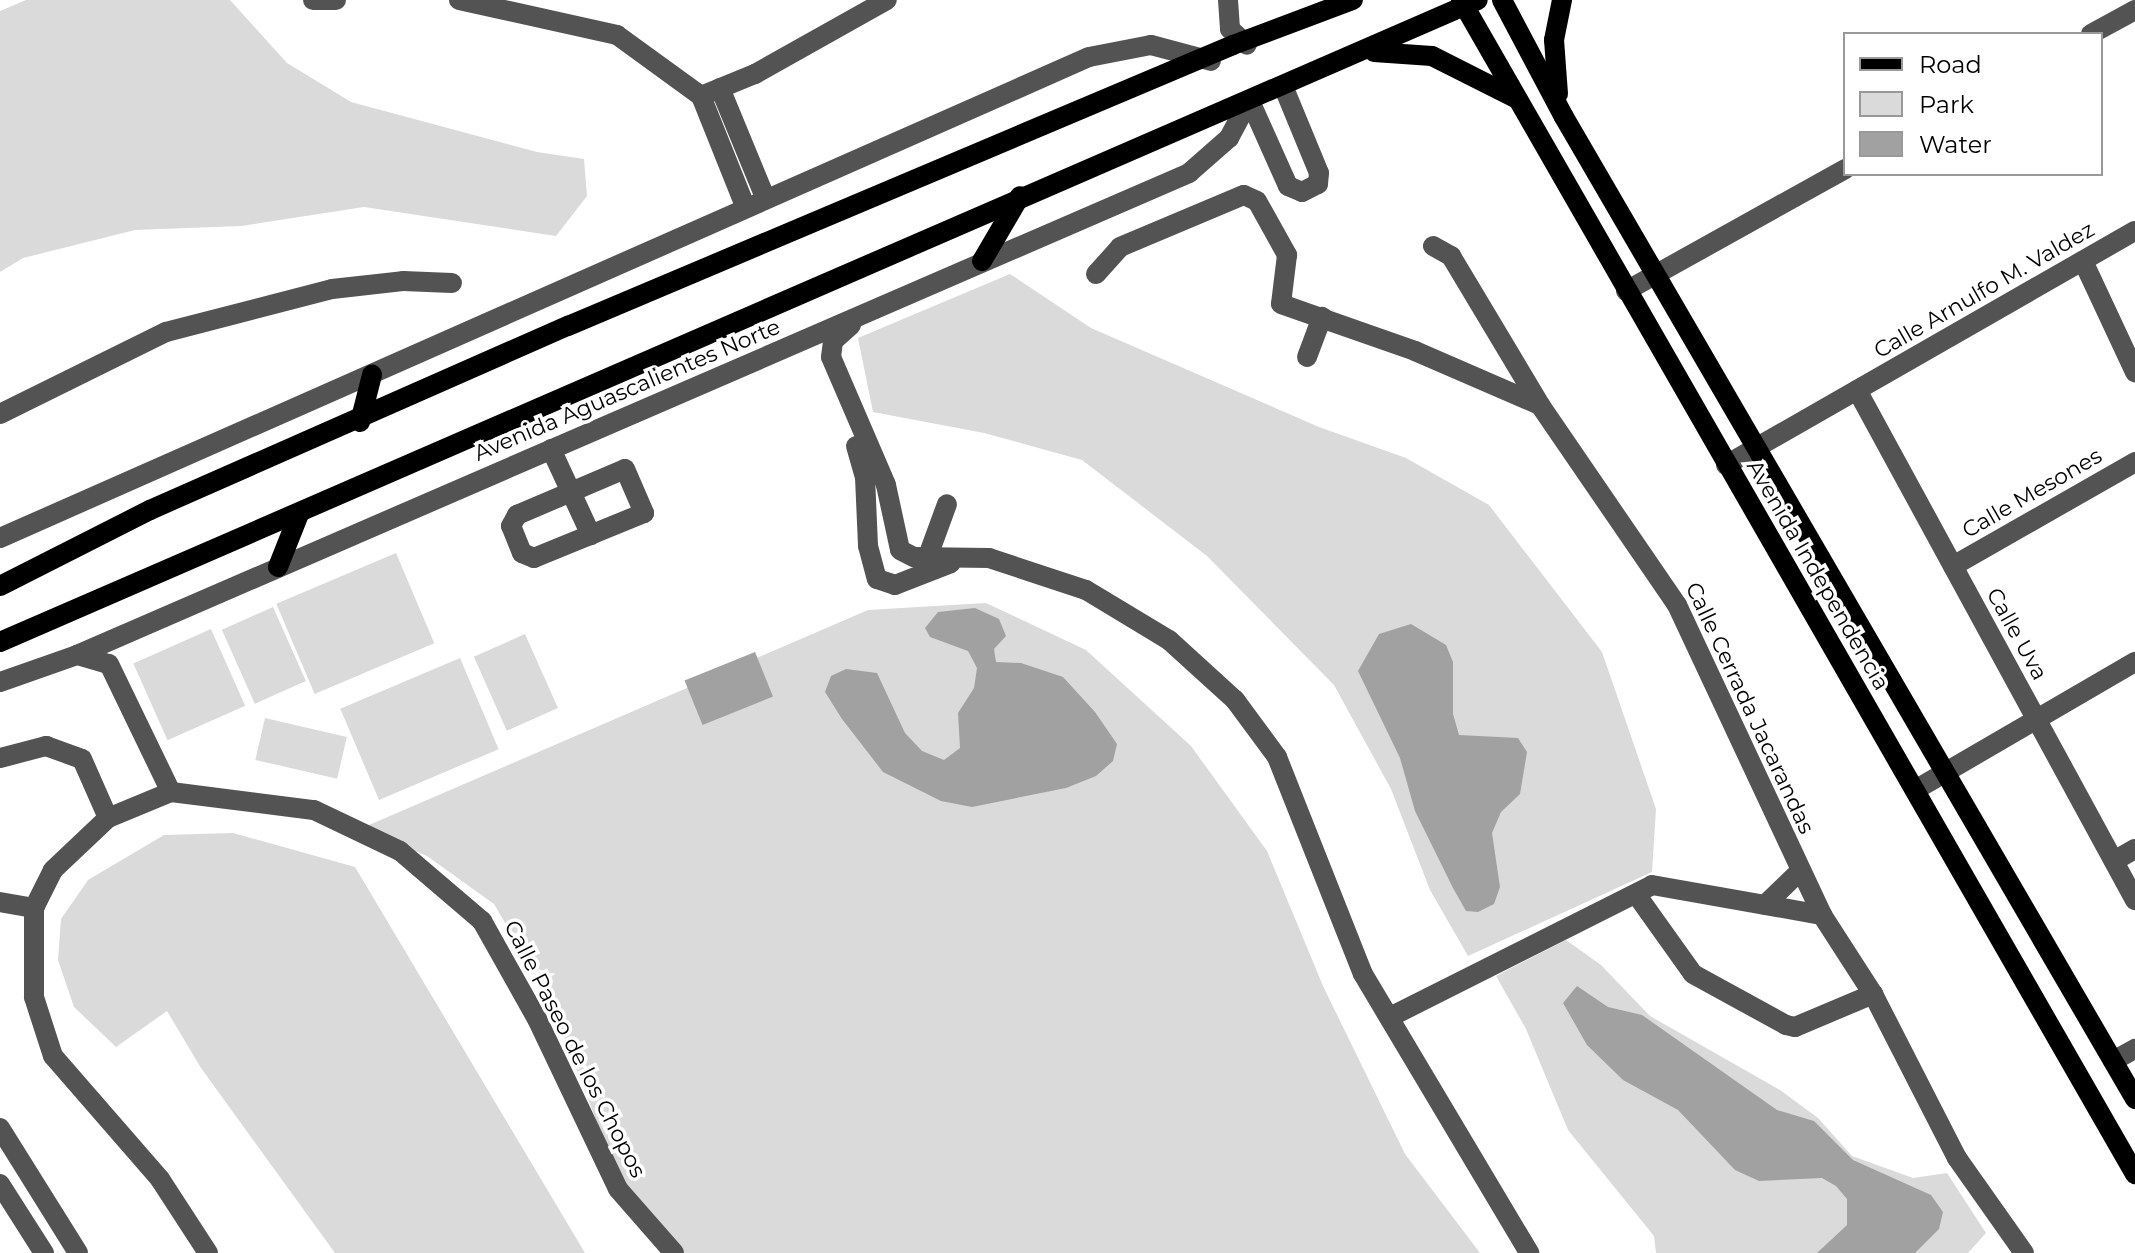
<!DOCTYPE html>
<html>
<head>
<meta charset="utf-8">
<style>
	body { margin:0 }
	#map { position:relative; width:2135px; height:1253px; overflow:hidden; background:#fff; font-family:Montserrat,sans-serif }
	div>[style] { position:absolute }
	.green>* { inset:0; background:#dadada; transform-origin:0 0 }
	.water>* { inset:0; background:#a1a1a1; transform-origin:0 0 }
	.minor>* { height:20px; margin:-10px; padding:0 10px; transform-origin:10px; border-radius:10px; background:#535353 }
	.major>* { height:20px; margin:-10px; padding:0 10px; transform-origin:10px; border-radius:10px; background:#000 }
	span { translate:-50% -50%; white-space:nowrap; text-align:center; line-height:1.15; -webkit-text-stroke:7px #fff; paint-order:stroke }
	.street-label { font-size:22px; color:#000 }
	.legend { position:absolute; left:1843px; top:32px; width:260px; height:144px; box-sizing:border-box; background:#fff; border:2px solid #999; margin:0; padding:10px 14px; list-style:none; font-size:24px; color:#000 }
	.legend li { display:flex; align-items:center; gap:16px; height:40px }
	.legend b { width:40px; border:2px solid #999 }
</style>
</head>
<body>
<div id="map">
	<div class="green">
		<i style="clip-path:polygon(26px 0,230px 0,287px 63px,351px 102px,537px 152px,584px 159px,587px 196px,556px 236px,364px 207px,241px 226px,135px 230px,23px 258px,0 272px,0 11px)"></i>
		<i style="clip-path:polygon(1010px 274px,1091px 328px,1319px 427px,1406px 458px,1489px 505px,1602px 652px,1656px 809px,1652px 872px,1468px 956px,1430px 890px,1391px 789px,1334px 685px,1207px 556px,1082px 460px,984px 433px,873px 412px,858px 338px)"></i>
		<i style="left:396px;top:553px;width:98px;height:130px;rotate:67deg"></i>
		<i style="clip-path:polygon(986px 603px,1086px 650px,1191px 746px,1267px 851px,1323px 986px,1405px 1154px,1480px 1253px,684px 1253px,622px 1187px,549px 998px,494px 904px,427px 856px,362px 828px,868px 610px)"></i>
		<i style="left:273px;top:607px;width:81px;height:56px;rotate:66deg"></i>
		<i style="left:211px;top:629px;width:84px;height:85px;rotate:66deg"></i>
		<i style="left:525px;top:634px;width:81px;height:56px;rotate:66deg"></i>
		<i style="left:460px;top:658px;width:99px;height:130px;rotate:67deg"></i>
		<i style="left:265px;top:718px;width:84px;height:43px;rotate:13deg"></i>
		<i style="clip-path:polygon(233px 833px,355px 867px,585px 1253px,335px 1253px,201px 1068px,167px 1011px,116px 1047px,74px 1007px,58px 960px,61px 919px,88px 880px,164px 835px)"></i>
		<i style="clip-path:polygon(1566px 940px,1601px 965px,1650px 1016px,1780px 1090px,1818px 1118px,1852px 1156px,1913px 1178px,1947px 1173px,1986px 1233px,1968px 1253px,1656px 1253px,1654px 1236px,1568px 1130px,1526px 1029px,1496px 976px)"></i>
	</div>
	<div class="water">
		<i style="clip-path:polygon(975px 608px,999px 619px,1006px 636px,994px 649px,996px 662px,1021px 663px,1063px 677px,1095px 712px,1117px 744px,1113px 761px,1096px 776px,1066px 788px,972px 807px,941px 801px,883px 772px,842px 719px,825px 692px,831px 676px,846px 669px,877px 673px,905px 733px,922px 751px,944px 760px,960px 748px,958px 713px,974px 688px,977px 668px,968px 651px,930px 637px,925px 628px,938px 612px)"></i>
		<i style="clip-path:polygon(1411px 624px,1446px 645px,1453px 662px,1453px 714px,1459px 735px,1518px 738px,1527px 752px,1520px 794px,1501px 812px,1492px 833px,1500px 887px,1494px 904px,1478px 912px,1466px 911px,1453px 888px,1415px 811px,1400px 758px,1358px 671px,1379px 634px)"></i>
		<i style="left:755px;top:652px;width:48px;height:76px;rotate:68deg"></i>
		<i style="clip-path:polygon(1577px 986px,1608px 1007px,1642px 1015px,1777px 1110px,1814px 1121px,1853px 1160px,1931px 1195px,1943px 1212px,1939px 1229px,1915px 1253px,1817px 1253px,1847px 1225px,1847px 1199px,1836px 1186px,1822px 1178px,1759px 1181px,1735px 1170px,1678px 1110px,1623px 1080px,1587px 1045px,1563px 1003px)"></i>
	</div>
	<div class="minor">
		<i style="left:313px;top:0;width:23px"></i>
		<i style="left:459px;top:0;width:162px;rotate:12.5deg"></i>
		<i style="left:617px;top:35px;width:104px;rotate:36deg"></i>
		<i style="left:701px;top:96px;width:118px;rotate:68.2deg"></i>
		<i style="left:1228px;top:0;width:29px;rotate:86deg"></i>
		<i style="left:1230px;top:29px;width:23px;rotate:43deg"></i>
		<i style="left:2091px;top:34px;width:50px;rotate:-28.6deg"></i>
		<i style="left:720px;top:88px;width:118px;rotate:67.6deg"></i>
		<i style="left:701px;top:96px;width:58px;rotate:-22.2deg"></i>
		<i style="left:755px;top:74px;width:151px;rotate:-29.3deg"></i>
		<i style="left:1250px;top:101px;width:93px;rotate:65.9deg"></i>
		<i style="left:1288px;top:186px;width:15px;rotate:23deg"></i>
		<i style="left:1302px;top:192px;width:18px;rotate:-27deg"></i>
		<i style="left:1318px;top:184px;width:11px;rotate:-85deg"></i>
		<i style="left:1319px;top:173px;width:92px;rotate:-112.4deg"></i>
		<i style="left:1433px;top:246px;width:21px;rotate:29deg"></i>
		<i style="left:1451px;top:256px;width:174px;rotate:59.1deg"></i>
		<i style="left:1540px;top:405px;width:242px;rotate:55.6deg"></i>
		<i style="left:1677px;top:605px;width:342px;rotate:64.9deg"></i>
		<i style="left:1822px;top:915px;width:94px;rotate:57.2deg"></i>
		<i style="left:1873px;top:994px;width:184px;rotate:62.9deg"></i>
		<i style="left:1957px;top:1158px;width:116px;rotate:54.8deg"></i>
		<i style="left:2083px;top:261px;width:123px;rotate:64.9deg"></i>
		<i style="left:1096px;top:274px;width:36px;rotate:-48deg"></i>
		<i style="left:1120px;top:247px;width:134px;rotate:-22.8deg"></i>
		<i style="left:1244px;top:195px;width:14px;rotate:25deg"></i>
		<i style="left:1257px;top:201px;width:62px;rotate:60.9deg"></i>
		<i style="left:1287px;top:255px;width:49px;rotate:97deg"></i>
		<i style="left:1281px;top:304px;width:142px;rotate:19.3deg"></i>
		<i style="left:1415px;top:351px;width:136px;rotate:23.4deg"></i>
		<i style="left:1626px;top:291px;width:251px;rotate:-29.1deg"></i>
		<i style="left:851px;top:325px;width:24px;rotate:138deg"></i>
		<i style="left:833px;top:341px;width:16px;rotate:97deg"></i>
		<i style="left:831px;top:357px;width:139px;rotate:66.7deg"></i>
		<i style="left:886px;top:485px;width:66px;rotate:77.8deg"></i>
		<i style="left:900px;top:550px;width:16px;rotate:27deg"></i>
		<i style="left:914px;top:557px;width:75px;rotate:0.8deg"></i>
		<i style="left:989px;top:558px;width:102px;rotate:18.3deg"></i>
		<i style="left:1086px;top:590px;width:97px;rotate:31.1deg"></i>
		<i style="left:1169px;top:640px;width:89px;rotate:42.3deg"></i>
		<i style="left:1235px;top:700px;width:71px;rotate:53.6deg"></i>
		<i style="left:1277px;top:757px;width:233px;rotate:68.4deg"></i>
		<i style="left:1363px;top:974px;width:325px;rotate:59.2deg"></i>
		<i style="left:1307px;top:357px;width:43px;rotate:-69.4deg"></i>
		<i style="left:1857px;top:390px;width:581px;rotate:61.41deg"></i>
		<i style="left:0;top:414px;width:185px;rotate:-26.3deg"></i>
		<i style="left:166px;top:332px;width:171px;rotate:-14.5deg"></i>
		<i style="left:332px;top:289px;width:71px;rotate:-6.4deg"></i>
		<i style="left:403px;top:281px;width:49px;rotate:2.3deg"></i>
		<i style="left:856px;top:446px;width:32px;rotate:74deg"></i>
		<i style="left:865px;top:477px;width:69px;rotate:87.5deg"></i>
		<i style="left:868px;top:546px;width:34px;rotate:75deg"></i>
		<i style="left:877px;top:579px;width:19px;rotate:18deg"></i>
		<i style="left:895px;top:585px;width:60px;rotate:-21.4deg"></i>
		<i style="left:551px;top:449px;width:95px;rotate:65.1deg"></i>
		<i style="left:1726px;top:465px;width:471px;rotate:-29.8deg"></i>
		<i style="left:625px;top:469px;width:48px;rotate:66.6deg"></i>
		<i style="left:644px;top:513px;width:119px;rotate:157.8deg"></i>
		<i style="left:534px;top:558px;width:13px;rotate:-157deg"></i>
		<i style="left:522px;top:553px;width:29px;rotate:-112deg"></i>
		<i style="left:511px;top:526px;width:13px;rotate:-61deg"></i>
		<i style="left:517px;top:515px;width:117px;rotate:-23.1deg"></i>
		<i style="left:0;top:538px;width:1190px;rotate:-23.83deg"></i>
		<i style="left:1089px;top:57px;width:63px;rotate:-11deg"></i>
		<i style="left:1151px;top:45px;width:62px;rotate:14.9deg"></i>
		<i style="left:928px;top:556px;width:55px;rotate:-69.9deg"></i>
		<i style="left:1953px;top:566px;width:210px;rotate:-29.7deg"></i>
		<i style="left:77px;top:655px;width:33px;rotate:16deg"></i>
		<i style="left:109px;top:664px;width:142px;rotate:64.2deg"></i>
		<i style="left:0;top:682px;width:82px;rotate:-19.3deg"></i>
		<i style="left:77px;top:655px;width:1212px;rotate:-23.43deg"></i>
		<i style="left:1189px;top:173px;width:53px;rotate:-41.2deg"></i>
		<i style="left:1229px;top:138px;width:24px;rotate:-62deg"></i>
		<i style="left:1240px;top:117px;width:12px;rotate:-99deg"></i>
		<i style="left:0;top:758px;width:48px;rotate:-14.6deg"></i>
		<i style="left:46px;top:746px;width:38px;rotate:20deg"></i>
		<i style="left:82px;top:759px;width:64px;rotate:66.2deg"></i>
		<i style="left:1915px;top:790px;width:255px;rotate:-30.2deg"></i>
		<i style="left:2114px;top:861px;width:24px;rotate:-30deg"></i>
		<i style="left:1636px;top:894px;width:98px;rotate:54.5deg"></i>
		<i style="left:1693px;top:974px;width:106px;rotate:28.7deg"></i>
		<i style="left:1786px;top:1025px;width:9px;rotate:13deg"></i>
		<i style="left:1795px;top:1027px;width:85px;rotate:-22.9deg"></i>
		<i style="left:0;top:902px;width:35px;rotate:10deg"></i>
		<i style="left:1765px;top:905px;width:49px;rotate:-44.2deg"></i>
		<i style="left:1390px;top:1017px;width:293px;rotate:-26.7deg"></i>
		<i style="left:1652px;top:885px;width:173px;rotate:10deg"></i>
		<i style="left:2113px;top:1061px;width:25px;rotate:-29deg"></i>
		<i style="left:0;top:1128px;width:147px;rotate:58deg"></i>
		<i style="left:0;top:1184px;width:82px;rotate:57.5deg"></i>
		<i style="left:208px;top:1253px;width:88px;rotate:-123deg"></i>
		<i style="left:160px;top:1179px;width:163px;rotate:-131deg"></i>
		<i style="left:53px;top:1056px;width:62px;rotate:-107.9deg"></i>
		<i style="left:34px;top:997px;width:89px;rotate:-90deg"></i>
		<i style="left:34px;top:908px;width:42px;rotate:-63.4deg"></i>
		<i style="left:53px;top:870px;width:76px;rotate:-43.4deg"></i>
		<i style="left:108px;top:818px;width:68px;rotate:-22.4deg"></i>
		<i style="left:171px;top:792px;width:144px;rotate:7.2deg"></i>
		<i style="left:314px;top:810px;width:95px;rotate:25.5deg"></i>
		<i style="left:400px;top:851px;width:108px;rotate:40.5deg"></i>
		<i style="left:482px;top:921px;width:112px;rotate:60.7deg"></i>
		<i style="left:537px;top:1019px;width:188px;rotate:64.5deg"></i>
		<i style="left:618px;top:1189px;width:85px;rotate:48.8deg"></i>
	</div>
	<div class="major">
		<i style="left:1461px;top:0;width:1354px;rotate:60.14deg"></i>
		<i style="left:1502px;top:0;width:132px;rotate:62.1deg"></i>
		<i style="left:1564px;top:117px;width:1136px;rotate:59.82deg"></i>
		<i style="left:1374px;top:52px;width:58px;rotate:3.9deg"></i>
		<i style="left:1432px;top:56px;width:93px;rotate:26.8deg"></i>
		<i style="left:1558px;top:94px;width:54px;rotate:-94.2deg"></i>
		<i style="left:1554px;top:40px;width:41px;rotate:-78.7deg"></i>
		<i style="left:982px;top:261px;width:75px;rotate:-59.7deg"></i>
		<i style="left:360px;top:422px;width:49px;rotate:-75.7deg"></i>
		<i style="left:278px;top:567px;width:57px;rotate:-68.4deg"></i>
		<i style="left:0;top:586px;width:168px;rotate:-26.9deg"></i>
		<i style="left:150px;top:510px;width:457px;rotate:-23.8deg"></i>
		<i style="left:568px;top:326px;width:722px;rotate:-22.91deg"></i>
		<i style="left:1233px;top:45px;width:128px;rotate:-20.6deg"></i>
		<i style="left:0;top:642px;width:1611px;rotate:-23.48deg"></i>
	</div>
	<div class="street-label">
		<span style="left:1984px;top:290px;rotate:-30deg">Calle Arnulfo M. Valdez</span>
		<span style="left:627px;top:390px;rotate:-23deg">Avenida Aguascalientes Norte</span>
		<span style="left:2032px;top:493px;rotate:-30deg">Calle Mesones</span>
		<span style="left:1818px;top:575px;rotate:60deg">Avenida Independencia</span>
		<span style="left:2017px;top:634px;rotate:61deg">Calle Uva</span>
		<span style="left:1750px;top:708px;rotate:65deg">Calle Cerrada Jacarandas</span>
		<span style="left:575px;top:1049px;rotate:63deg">Calle Paseo de los Chopos</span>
	</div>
	<ul class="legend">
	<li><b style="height:10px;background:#000"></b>Road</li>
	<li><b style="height:22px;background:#dadada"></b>Park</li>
	<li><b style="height:22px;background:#a1a1a1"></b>Water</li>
	</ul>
</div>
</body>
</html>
